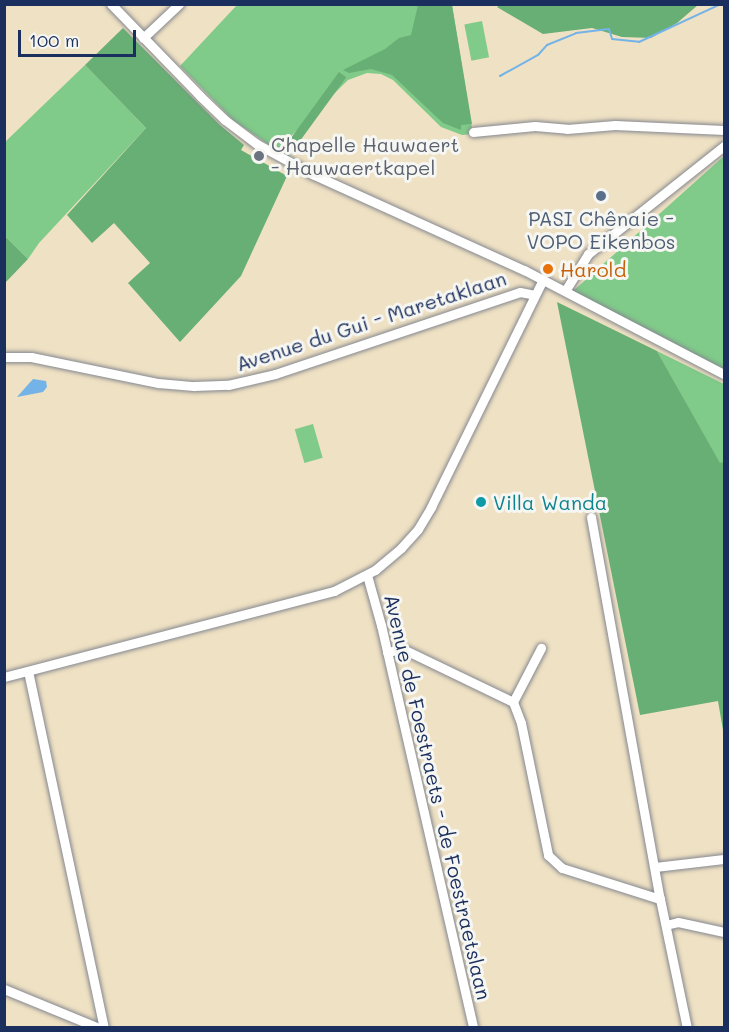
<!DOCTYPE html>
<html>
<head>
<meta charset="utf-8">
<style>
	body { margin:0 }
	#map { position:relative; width:729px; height:1032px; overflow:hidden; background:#efe1c3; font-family:Mali,sans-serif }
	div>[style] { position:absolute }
	.green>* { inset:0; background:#80cb89; transform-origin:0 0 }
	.forest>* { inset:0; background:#68af75; transform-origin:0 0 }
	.water>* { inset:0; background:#74b3e7 }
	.stream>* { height:2px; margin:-1px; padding:0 1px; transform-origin:1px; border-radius:1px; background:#74b3e7 }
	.roads { filter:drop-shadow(0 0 2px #858890) drop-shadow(0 0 2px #858890) }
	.minor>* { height:9px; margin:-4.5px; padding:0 4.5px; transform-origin:4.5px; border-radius:4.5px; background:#fff }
	.dots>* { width:16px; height:16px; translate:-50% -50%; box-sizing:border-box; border:3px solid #f6f6f2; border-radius:50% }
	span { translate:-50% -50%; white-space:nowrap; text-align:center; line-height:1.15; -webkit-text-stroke:6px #f6f6f2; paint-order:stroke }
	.worship-label { font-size:20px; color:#5b616d }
	.left { translate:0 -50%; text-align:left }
	.service-label { font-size:20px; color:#4e5e75 }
	.food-label { font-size:20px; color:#c56008 }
	.street-label { font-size:20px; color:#1b2f5e }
	.culture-label { font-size:20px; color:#0d838f }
	.frame { position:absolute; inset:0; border:6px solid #1b2f5e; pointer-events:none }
	.scale { position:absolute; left:18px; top:30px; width:118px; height:27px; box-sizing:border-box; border:3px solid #1b2f5e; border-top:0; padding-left:8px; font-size:18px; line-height:21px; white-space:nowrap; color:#1b2f5e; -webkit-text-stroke:4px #f6f6f2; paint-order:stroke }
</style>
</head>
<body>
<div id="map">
	<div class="green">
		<i style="clip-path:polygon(237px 5px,452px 5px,473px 134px,462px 135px,441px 127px,393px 80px,381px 74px,367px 73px,348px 80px,278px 149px,269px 145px,233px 120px,180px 66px)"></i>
		<i style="left:482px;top:21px;width:37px;height:18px;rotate:79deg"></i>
		<i style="clip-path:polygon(85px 65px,146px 128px,39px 243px,28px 259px,5px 236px,4px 143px)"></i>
		<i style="clip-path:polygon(724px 156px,724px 369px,572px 292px)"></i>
		<i style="clip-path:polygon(657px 351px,724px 384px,724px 462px,720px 464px)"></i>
		<i style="left:313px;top:424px;width:35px;height:19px;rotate:74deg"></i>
	</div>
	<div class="forest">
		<i style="clip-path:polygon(501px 4px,698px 4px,698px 5px,677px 23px,651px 38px,622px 37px,592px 28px,543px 34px,497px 7px)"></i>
		<i style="clip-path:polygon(418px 5px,452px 5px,472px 124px,461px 125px,461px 130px,443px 123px,392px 75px,371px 69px,349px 73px,343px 70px,385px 49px,399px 38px,411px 35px)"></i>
		<i style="clip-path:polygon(123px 28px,220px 125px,244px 145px,241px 150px,287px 176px,241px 276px,180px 342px,128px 283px,150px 263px,114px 223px,92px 243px,67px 215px,146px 128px,85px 65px)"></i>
		<i style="left:339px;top:72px;width:9px;height:103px;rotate:36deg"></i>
		<i style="clip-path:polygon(5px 236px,28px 259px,5px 283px,4px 283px)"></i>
		<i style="clip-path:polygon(557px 302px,657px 351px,720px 463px,724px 462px,724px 736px,718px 701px,640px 715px)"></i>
	</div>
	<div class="water">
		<i style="clip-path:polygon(33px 379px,46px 381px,47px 387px,43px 392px,17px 397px)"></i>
	</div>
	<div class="stream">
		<i style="left:500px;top:76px;width:43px;rotate:-28.9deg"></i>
		<i style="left:538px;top:55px;width:13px;rotate:-48deg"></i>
		<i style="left:547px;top:45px;width:31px;rotate:-22deg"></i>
		<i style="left:576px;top:33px;width:33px;rotate:-7deg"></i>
		<i style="left:609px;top:29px;width:10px;rotate:73deg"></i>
		<i style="left:612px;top:39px;width:27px;rotate:6deg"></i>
		<i style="left:639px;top:42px;width:90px;rotate:-24.9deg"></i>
	</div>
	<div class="roads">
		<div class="minor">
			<i style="left:111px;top:4px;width:128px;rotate:45.9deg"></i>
			<i style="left:200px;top:96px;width:35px;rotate:44deg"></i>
			<i style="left:225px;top:120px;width:40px;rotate:37deg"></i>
			<i style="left:257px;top:144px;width:63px;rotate:28.6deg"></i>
			<i style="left:312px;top:174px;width:233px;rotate:24.4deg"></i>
			<i style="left:524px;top:270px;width:225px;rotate:27.5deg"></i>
			<i style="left:143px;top:38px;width:50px;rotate:-43.4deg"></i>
			<i style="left:473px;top:132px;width:62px;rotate:-5.5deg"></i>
			<i style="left:535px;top:126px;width:32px;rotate:5deg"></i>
			<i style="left:567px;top:129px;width:48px;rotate:-4.8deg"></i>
			<i style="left:615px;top:125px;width:109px;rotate:2.6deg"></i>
			<i style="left:565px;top:291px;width:44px;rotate:-58.1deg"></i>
			<i style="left:588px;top:254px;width:174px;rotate:-38.5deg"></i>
			<i style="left:4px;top:357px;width:27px"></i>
			<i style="left:31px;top:357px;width:130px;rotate:11.6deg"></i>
			<i style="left:158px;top:383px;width:36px;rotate:5deg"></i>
			<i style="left:194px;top:386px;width:34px;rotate:-2deg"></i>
			<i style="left:228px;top:385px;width:48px;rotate:-13.2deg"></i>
			<i style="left:275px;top:374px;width:258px;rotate:-18.5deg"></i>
			<i style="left:520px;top:292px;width:15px;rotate:11deg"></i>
			<i style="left:591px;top:517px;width:388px;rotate:79.8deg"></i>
			<i style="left:660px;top:899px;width:132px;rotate:78.2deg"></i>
			<i style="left:367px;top:575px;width:52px;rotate:74.4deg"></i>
			<i style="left:381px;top:625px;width:413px;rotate:77.1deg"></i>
			<i style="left:387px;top:652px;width:16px;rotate:-11deg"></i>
			<i style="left:403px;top:649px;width:122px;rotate:25.7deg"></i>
			<i style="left:513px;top:702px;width:22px;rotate:69deg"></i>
			<i style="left:521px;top:723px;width:135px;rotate:78.4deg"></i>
			<i style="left:548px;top:855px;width:19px;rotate:43deg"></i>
			<i style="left:562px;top:868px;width:103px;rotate:17.6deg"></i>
			<i style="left:28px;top:671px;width:365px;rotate:78deg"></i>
			<i style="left:4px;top:677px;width:341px;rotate:-14.6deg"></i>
			<i style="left:334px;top:591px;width:46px;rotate:-27.1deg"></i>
			<i style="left:375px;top:570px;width:34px;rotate:-40deg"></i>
			<i style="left:401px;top:548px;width:25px;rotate:-48deg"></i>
			<i style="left:418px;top:529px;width:26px;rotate:-59deg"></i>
			<i style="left:431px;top:507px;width:254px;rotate:-63.8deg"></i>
			<i style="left:513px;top:702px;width:61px;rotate:-62.6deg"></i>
			<i style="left:655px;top:867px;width:69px;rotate:-6.6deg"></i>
			<i style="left:666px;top:925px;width:12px;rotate:-14deg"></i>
			<i style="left:678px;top:922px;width:47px;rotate:12.3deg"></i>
			<i style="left:4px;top:989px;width:103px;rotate:22.3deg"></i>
		</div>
	</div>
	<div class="dots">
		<i style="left:259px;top:156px;background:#6b7280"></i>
		<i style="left:601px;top:196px;background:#5c6f8a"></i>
		<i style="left:548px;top:269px;background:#e8710a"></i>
		<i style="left:481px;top:502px;background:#0f9aa8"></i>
	</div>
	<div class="worship-label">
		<span class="left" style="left:271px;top:156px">Chapelle Hauwaert<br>- Hauwaertkapel</span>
	</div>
	<div class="service-label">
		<span style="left:601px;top:230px">PASI Chênaie -<br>VOPO Eikenbos</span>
	</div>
	<div class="food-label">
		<span class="left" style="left:560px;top:269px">Harold</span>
	</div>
	<div class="street-label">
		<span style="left:371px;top:321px;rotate:-18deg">Avenue du Gui - Maretaklaan</span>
		<span style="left:438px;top:797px;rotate:77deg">Avenue de Foestraets - de Foestraetslaan</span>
	</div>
	<div class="culture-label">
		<span class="left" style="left:493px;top:502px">Villa Wanda</span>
	</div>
	<div class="frame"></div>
	<div class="scale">100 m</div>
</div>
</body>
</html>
